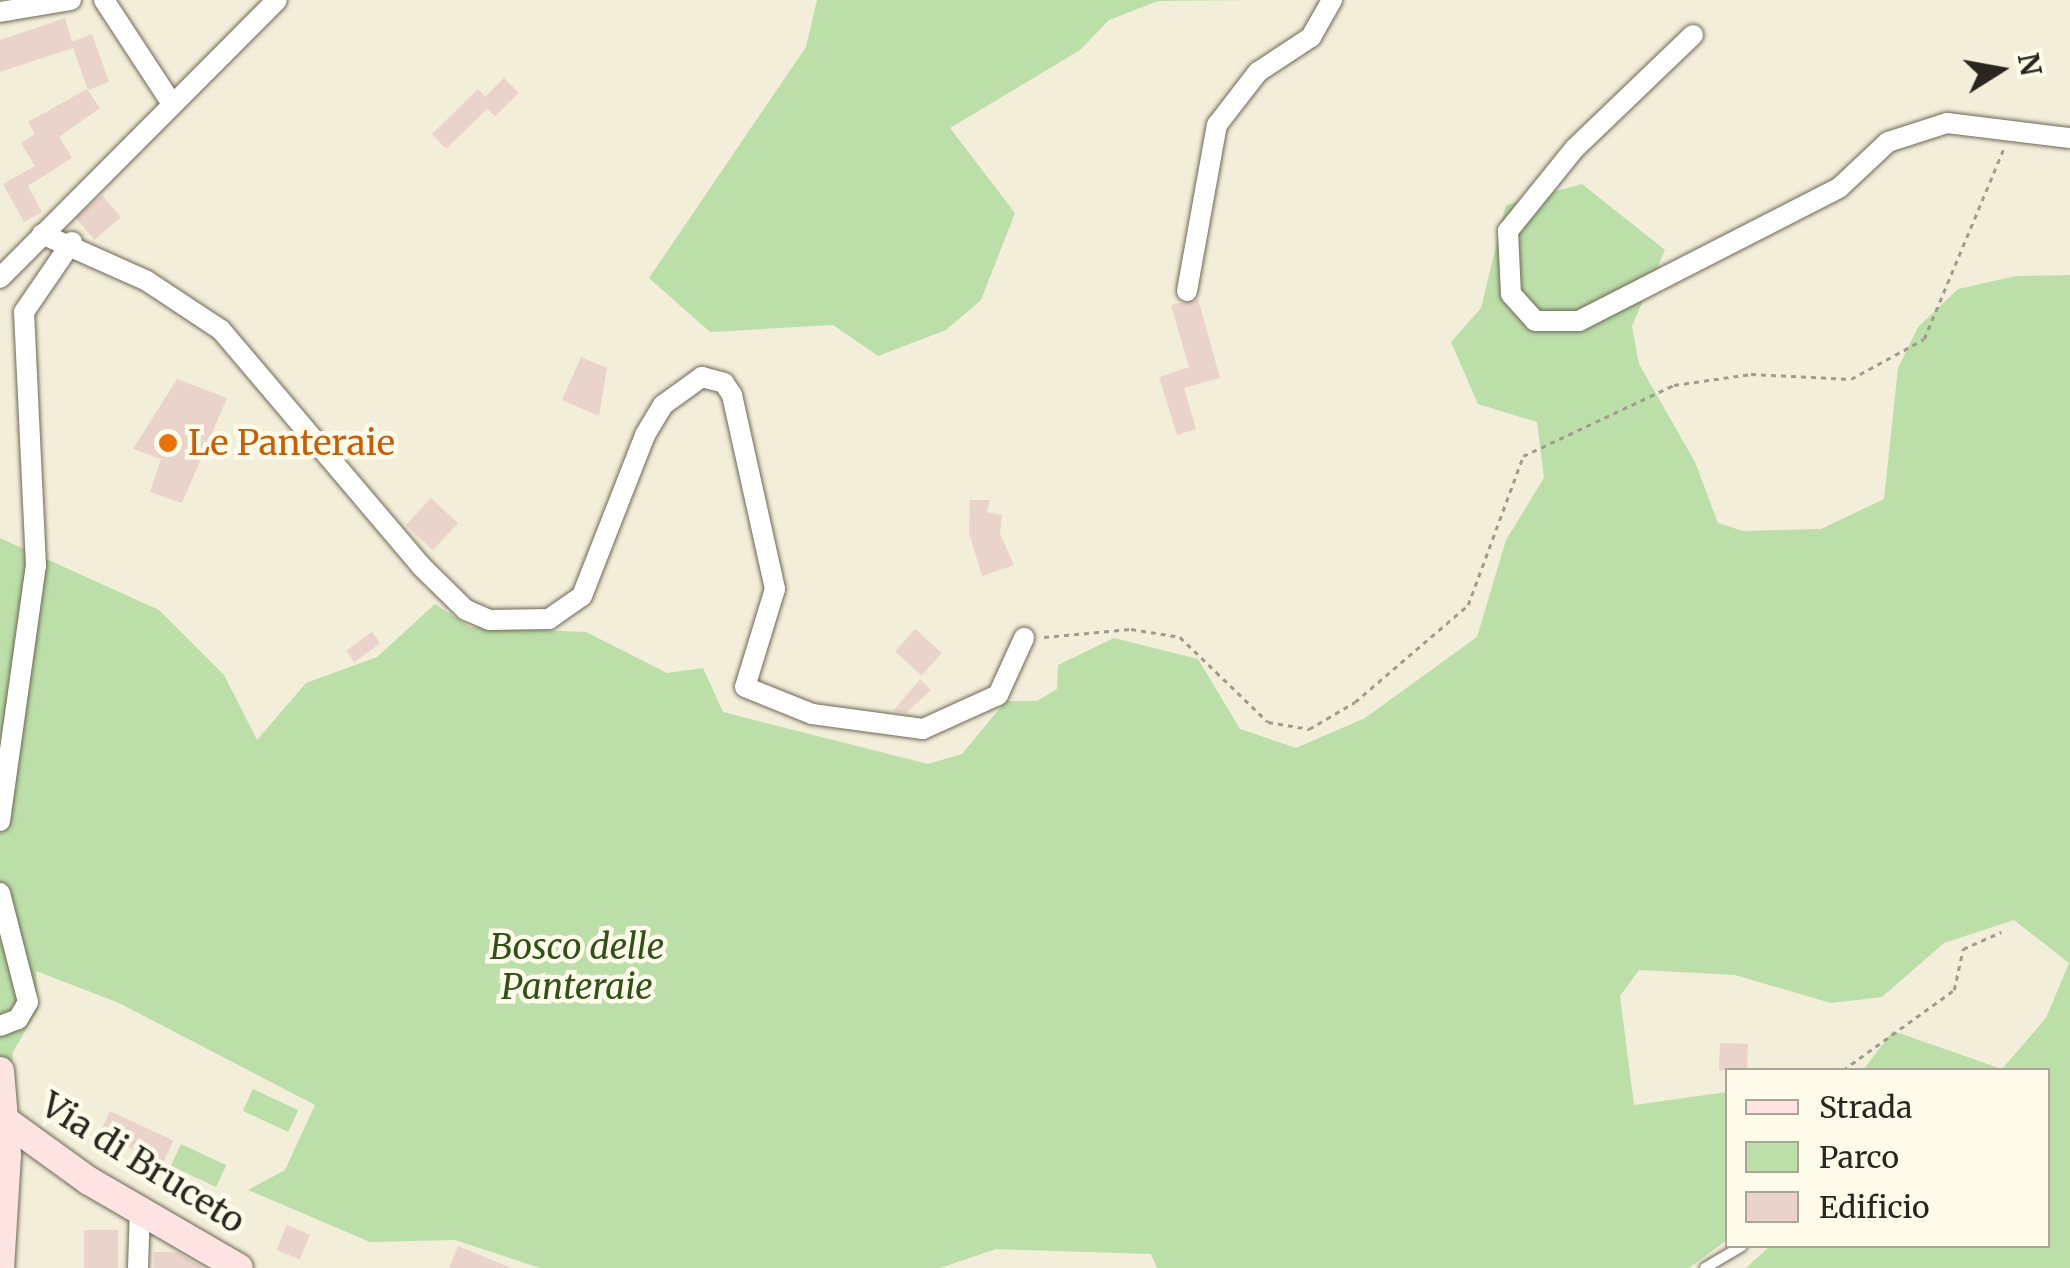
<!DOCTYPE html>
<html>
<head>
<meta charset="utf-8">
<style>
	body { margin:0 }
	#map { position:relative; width:2070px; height:1268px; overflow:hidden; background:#f3eeda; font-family:Merriweather,serif }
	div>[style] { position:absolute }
	.green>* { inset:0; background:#bcdea9; transform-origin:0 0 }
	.building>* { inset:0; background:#e9d3cb; transform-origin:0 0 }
	.path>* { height:2.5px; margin-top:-1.25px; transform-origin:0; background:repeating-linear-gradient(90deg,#9f9c8d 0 5px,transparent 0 10px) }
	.roads { filter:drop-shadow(0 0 2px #6c6856) drop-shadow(0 0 2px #6c6856) }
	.lane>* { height:10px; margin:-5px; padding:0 5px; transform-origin:5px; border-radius:5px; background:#fff }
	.street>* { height:20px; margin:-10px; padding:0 10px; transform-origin:10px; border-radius:10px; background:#fff }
	.secondary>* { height:28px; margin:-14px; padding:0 14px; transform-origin:14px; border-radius:14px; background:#fde3e2 }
	.dots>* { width:28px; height:28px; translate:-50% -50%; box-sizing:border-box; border:5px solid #fffbeb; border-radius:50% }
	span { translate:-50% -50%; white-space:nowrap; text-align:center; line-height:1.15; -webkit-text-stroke:9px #fffbeb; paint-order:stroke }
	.food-label { font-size:35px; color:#c56008 }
	.left { translate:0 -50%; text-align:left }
	.park-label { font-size:35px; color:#305117; font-style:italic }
	.street-label { font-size:35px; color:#28261f }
	.legend { position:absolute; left:1725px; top:1068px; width:325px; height:180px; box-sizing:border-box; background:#fffbeb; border:2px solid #a9a699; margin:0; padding:12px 18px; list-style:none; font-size:30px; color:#28261f }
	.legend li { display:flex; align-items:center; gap:20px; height:50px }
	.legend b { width:50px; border:2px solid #a9a699 }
	.north { position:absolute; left:1950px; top:20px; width:100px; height:100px; -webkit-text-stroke:8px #fffbeb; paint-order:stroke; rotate:79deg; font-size:28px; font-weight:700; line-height:40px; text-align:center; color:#28261f }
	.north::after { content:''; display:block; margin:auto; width:35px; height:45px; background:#28261f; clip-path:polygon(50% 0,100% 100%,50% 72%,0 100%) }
</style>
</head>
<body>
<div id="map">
	<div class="green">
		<i style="clip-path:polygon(817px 0,1252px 0,1158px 1px,1109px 20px,1080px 50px,950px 128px,1015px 213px,981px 300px,946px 330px,878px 356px,833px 325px,710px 332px,649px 278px,806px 47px)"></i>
		<i style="clip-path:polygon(1582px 184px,1665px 250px,1632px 326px,1639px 364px,1695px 462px,1718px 523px,1743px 531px,1821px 529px,1884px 499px,1898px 368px,1918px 327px,1958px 289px,2016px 276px,2070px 275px,2070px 1268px,1746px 1268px,1770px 1246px,2048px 1246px,2048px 1070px,1863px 1070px,1893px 1031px,2002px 1069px,2046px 1018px,2069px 963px,2014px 920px,1944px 943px,1882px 997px,1831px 1003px,1735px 975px,1639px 970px,1620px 996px,1634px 1105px,1727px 1092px,1727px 1240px,1689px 1268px,1157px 1268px,1151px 1254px,996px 1249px,940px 1268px,540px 1268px,455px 1240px,370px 1242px,248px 1190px,285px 1170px,315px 1105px,119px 1003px,36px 971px,38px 1009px,13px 1052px,9px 1095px,0 1085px,0 538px,159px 610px,224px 675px,257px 740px,306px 683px,377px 657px,435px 604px,470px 627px,586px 632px,667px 673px,703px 668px,723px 712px,928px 764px,962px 754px,1006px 701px,1037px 701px,1057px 689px,1058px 665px,1114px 638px,1198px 659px,1240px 729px,1296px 748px,1365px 718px,1477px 637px,1506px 540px,1544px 478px,1537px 422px,1478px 404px,1451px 342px,1481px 308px,1506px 205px)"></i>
		<i style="left:253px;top:1089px;width:50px;height:24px;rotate:25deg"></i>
		<i style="left:181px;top:1144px;width:50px;height:24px;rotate:25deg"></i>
	</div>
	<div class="building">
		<i style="clip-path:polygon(65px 18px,72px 42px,92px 34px,109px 82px,88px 90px,73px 48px,0 72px,0 40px)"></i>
		<i style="clip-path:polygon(504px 78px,519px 93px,495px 116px,487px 109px,446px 149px,432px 134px,478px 89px,485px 97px)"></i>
		<i style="clip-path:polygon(87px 89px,100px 108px,59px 137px,72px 158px,28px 186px,42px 212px,24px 222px,3px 184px,35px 166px,21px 143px,35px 134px,28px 122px)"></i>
		<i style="left:102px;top:195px;width:29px;height:35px;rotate:49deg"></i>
		<i style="clip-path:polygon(1198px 299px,1220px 378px,1184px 388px,1196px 429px,1177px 435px,1159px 377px,1189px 367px,1171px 305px)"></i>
		<i style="clip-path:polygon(581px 357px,607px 368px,599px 416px,562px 400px)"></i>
		<i style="clip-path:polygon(177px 379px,227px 398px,182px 503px,150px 492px,161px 459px,133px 449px)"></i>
		<i style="left:431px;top:498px;width:37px;height:37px;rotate:43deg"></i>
		<i style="clip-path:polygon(970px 500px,990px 500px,987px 512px,1002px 515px,1000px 534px,1014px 565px,982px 576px,969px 533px)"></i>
		<i style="left:915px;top:629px;width:36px;height:30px;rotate:42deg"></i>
		<i style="left:372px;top:632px;width:14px;height:32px;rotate:54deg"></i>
		<i style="clip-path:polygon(920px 679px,931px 690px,906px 713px,893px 711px)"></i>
		<i style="left:1720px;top:1043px;width:28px;height:27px;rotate:2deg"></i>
		<i style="left:110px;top:1111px;width:70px;height:25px;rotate:25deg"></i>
		<i style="left:287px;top:1225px;width:25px;height:27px;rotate:23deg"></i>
		<i style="left:84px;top:1230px;width:34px;height:38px"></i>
		<i style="clip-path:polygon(458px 1246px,511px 1268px,449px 1268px)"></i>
		<i style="clip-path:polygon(154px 1252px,177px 1252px,204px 1268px,154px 1268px)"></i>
	</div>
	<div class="path">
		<i style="left:1044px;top:637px;width:87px;rotate:-5.3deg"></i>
		<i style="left:1131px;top:629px;width:50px;rotate:9.3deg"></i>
		<i style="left:1180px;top:637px;width:122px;rotate:44deg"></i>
		<i style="left:1268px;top:722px;width:42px;rotate:9.7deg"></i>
		<i style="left:1309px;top:729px;width:53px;rotate:-30.4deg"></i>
		<i style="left:1355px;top:702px;width:149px;rotate:-40.6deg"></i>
		<i style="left:1468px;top:605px;width:159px;rotate:-69.7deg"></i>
		<i style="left:1523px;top:456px;width:167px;rotate:-25.2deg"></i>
		<i style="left:1674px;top:385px;width:78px;rotate:-8.1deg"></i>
		<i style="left:1751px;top:374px;width:100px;rotate:2.9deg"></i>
		<i style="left:1851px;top:379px;width:83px;rotate:-28.7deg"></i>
		<i style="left:1924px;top:339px;width:205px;rotate:-67.3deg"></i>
		<i style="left:1843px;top:1070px;width:137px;rotate:-35.8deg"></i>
		<i style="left:1954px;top:990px;width:42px;rotate:-77.6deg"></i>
		<i style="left:1963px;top:949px;width:42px;rotate:-24.1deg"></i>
	</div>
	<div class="roads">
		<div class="lane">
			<i style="left:1705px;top:1268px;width:43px;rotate:-30.7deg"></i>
		</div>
		<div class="street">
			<i style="left:104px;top:0;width:121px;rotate:56.8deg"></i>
			<i style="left:0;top:12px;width:72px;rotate:-9.6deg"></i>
			<i style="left:1693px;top:35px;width:163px;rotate:136.2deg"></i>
			<i style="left:1575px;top:148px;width:107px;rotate:128.9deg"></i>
			<i style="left:1508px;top:231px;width:63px;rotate:87.3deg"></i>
			<i style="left:1511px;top:294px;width:36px;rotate:48deg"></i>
			<i style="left:1535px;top:321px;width:44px"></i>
			<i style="left:1579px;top:321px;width:292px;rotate:-27.1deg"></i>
			<i style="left:1839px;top:188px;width:67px;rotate:-43.2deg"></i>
			<i style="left:1888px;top:142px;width:62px;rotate:-17.9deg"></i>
			<i style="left:1947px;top:123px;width:124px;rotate:7deg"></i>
			<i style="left:42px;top:234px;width:115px;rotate:24.1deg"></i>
			<i style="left:147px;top:281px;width:89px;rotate:33.5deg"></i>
			<i style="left:221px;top:330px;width:309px;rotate:49.7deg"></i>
			<i style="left:421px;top:566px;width:63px;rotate:44.4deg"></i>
			<i style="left:466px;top:610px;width:25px;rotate:23deg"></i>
			<i style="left:489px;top:620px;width:60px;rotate:-1deg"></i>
			<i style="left:549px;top:619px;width:40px;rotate:-34.9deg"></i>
			<i style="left:582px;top:596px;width:173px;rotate:-68.6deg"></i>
			<i style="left:645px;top:435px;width:35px;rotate:-59deg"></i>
			<i style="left:663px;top:405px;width:48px;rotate:-35.7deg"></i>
			<i style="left:702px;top:377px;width:23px;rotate:15deg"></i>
			<i style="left:724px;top:383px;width:14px;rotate:56deg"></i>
			<i style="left:732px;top:395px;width:199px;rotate:77.5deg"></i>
			<i style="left:775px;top:589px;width:102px;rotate:107deg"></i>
			<i style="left:745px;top:687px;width:72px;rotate:21.9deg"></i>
			<i style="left:812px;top:714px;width:112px;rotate:7.7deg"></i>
			<i style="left:923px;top:729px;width:82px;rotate:-24.4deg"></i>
			<i style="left:998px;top:695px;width:63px;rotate:-65.5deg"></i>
			<i style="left:0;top:278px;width:392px;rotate:-45.1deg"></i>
			<i style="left:1187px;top:291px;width:169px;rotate:-79.8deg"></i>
			<i style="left:1217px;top:125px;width:67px;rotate:-52.3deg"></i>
			<i style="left:1258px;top:72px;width:64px;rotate:-33.4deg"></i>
			<i style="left:1311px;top:37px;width:43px;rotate:-60.4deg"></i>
			<i style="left:0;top:821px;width:258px;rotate:-82deg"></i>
			<i style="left:36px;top:566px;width:254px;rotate:-92.7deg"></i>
			<i style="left:24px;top:312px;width:85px;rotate:-55.6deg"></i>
			<i style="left:0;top:893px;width:113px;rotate:75.6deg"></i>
			<i style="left:28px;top:1002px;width:20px;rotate:120deg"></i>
			<i style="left:18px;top:1019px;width:19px;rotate:159deg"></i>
			<i style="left:138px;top:1268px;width:60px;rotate:-88.1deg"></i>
		</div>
		<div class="secondary">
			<i style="left:0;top:1071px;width:84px;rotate:85.2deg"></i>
			<i style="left:7px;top:1155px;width:113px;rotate:93.5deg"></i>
			<i style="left:6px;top:1121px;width:102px;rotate:35.9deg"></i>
			<i style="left:89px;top:1181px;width:173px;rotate:30.1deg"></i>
		</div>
	</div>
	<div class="dots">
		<i style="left:168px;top:443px;background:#e8710a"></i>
	</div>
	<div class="food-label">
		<span class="left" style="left:188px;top:443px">Le Panteraie</span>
	</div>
	<div class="park-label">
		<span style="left:577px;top:967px">Bosco delle<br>Panteraie</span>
	</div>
	<div class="street-label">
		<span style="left:143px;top:1163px;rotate:32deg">Via di Bruceto</span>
	</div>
	<ul class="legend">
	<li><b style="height:12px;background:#fde3e2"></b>Strada</li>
	<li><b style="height:28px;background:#bcdea9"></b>Parco</li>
	<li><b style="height:28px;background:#e9d3cb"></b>Edificio</li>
	</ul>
	<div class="north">N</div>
</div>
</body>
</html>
